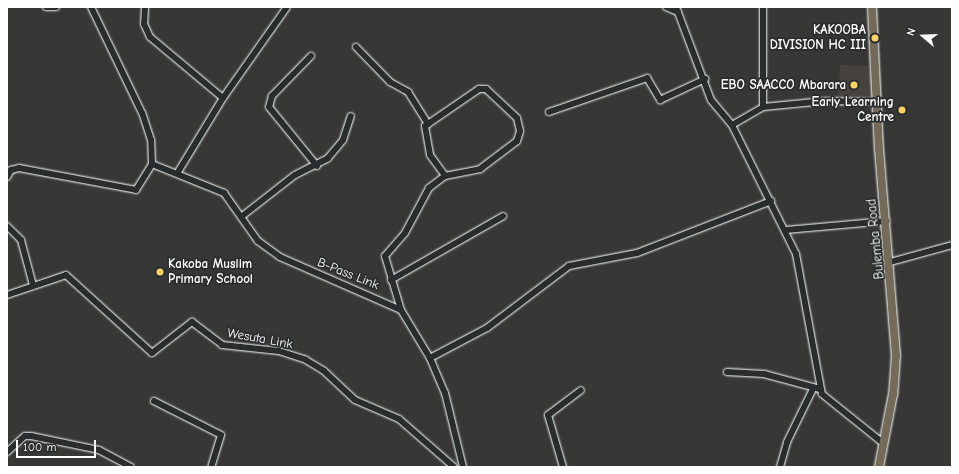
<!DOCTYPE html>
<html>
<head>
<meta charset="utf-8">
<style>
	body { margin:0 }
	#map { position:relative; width:959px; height:474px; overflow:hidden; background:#373735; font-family:"Comic Neue",sans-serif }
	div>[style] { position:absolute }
	.built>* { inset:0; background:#47423e }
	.roads { filter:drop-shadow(0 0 1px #fff) drop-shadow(0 0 1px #fff) }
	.minor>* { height:6px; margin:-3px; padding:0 3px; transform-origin:3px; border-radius:3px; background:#2a2d2e }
	.major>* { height:8px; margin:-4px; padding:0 4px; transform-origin:4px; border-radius:4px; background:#746a5a }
	.dots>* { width:11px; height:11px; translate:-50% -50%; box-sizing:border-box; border:2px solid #2a2d2e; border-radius:50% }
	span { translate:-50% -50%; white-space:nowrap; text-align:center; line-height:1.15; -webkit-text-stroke:3.5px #2a2d2e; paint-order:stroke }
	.poi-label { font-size:13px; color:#fff; font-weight:700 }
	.right { translate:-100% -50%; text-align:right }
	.left { translate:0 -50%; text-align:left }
	.street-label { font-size:13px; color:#fff }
	.frame { position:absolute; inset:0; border:8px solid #fff; pointer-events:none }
	.north { position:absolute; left:903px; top:16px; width:40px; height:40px; -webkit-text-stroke:3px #2a2d2e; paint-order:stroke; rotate:289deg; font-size:11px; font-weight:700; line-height:16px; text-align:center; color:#fff }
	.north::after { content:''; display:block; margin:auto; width:14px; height:18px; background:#fff; clip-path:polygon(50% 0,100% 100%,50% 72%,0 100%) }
	.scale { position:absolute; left:16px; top:440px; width:80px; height:18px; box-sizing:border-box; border:2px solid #fff; border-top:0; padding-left:5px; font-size:12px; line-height:14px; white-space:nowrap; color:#fff; -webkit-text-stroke:3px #2a2d2e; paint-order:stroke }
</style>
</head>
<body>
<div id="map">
	<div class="built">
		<i style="clip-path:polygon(840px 65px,873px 66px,876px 105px,838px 103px)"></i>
	</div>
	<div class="roads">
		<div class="minor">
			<i style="left:46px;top:7px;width:10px"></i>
			<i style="left:145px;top:7px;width:17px;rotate:93deg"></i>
			<i style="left:144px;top:24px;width:14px;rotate:65deg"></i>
			<i style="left:150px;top:37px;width:95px;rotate:39.9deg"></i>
			<i style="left:666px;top:7px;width:13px;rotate:23deg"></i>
			<i style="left:676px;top:7px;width:99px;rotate:69.4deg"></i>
			<i style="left:711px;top:100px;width:33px;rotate:50deg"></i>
			<i style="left:732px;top:125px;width:144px;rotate:63.6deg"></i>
			<i style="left:796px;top:254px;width:142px;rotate:79.5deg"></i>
			<i style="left:822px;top:394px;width:78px;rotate:38.8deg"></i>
			<i style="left:763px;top:7px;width:100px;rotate:90deg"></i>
			<i style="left:356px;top:47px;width:49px;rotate:45.8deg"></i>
			<i style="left:390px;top:82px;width:21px;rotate:29deg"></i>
			<i style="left:408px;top:92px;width:38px;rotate:58deg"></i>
			<i style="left:311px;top:56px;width:56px;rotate:134.3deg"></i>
			<i style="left:272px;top:96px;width:11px;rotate:105deg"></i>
			<i style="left:269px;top:107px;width:76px;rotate:50.9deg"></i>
			<i style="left:549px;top:112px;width:104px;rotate:-19.1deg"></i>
			<i style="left:647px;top:78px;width:26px;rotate:59deg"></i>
			<i style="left:660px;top:100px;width:50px;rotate:-25deg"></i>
			<i style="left:732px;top:125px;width:36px;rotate:-30deg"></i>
			<i style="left:763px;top:107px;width:62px;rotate:-5.5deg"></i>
			<i style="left:825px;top:101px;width:52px;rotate:1.1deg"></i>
			<i style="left:152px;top:164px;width:78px;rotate:21.9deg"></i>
			<i style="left:224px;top:193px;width:59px;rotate:54.7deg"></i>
			<i style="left:258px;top:241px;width:27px;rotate:36deg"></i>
			<i style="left:280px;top:257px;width:132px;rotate:23.7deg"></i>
			<i style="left:401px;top:310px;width:56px;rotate:58.9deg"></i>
			<i style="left:430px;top:358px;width:38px;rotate:67deg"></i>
			<i style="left:445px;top:393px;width:76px;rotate:76.3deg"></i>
			<i style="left:178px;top:172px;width:87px;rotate:-58.7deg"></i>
			<i style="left:223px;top:98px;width:111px;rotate:-54.9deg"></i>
			<i style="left:7px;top:177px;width:8px;rotate:-60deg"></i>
			<i style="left:11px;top:170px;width:8px;rotate:-14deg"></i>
			<i style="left:19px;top:168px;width:119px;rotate:10.6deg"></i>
			<i style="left:136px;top:190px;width:31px;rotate:-58deg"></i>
			<i style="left:152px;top:164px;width:24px;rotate:-92deg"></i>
			<i style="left:151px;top:140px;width:28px;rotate:-108deg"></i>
			<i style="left:142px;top:113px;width:118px;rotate:-115.7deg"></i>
			<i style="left:241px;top:217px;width:68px;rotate:-37.9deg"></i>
			<i style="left:295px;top:175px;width:37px;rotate:-27deg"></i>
			<i style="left:328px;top:158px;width:23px;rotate:-50deg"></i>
			<i style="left:343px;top:140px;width:25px;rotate:-72deg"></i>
			<i style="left:7px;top:226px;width:20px;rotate:45deg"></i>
			<i style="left:21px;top:240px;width:47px;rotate:75.1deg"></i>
			<i style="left:786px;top:230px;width:101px;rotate:-5.1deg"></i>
			<i style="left:890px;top:262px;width:64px;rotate:-15.3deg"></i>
			<i style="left:391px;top:280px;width:129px;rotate:-29.7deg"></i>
			<i style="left:7px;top:295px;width:62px;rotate:-18.7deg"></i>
			<i style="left:66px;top:275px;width:116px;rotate:42.2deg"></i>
			<i style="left:152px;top:353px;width:51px;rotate:-37.8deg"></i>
			<i style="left:192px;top:322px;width:38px;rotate:37deg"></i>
			<i style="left:222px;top:345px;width:57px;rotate:6deg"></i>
			<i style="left:279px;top:351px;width:28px;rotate:18deg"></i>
			<i style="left:306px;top:360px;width:21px;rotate:31deg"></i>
			<i style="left:324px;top:371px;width:42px;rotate:43.1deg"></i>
			<i style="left:355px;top:400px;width:48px;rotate:23.4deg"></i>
			<i style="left:399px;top:419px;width:73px;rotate:41.1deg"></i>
			<i style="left:401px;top:310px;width:56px;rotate:-106.5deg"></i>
			<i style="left:385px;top:256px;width:30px;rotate:-49deg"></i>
			<i style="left:405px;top:233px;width:51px;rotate:-61.9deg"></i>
			<i style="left:429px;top:188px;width:20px;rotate:-37deg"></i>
			<i style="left:445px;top:176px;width:36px;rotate:-11deg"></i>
			<i style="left:480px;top:169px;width:46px;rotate:-37.1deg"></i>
			<i style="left:517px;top:141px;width:10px;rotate:-73deg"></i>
			<i style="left:520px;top:131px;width:13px;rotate:-103deg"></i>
			<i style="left:517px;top:118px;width:42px;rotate:-136.9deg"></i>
			<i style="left:486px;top:89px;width:7px;rotate:180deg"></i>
			<i style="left:479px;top:89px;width:65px;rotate:145.6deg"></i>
			<i style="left:425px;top:126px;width:29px;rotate:80deg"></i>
			<i style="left:430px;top:155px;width:26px;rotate:54deg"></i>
			<i style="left:430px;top:358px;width:64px;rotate:-27.8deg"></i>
			<i style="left:487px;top:328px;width:103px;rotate:-37.1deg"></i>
			<i style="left:569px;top:266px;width:69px;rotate:-10.8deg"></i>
			<i style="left:637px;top:253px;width:144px;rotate:-21.2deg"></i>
			<i style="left:727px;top:372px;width:37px;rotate:3deg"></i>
			<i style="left:764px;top:374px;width:58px;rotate:15deg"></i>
			<i style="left:154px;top:401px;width:75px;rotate:26.9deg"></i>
			<i style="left:221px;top:435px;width:34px;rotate:107deg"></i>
			<i style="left:7px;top:452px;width:24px;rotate:-42deg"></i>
			<i style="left:25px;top:436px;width:6px"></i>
			<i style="left:31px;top:436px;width:69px;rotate:11.6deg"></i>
			<i style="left:99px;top:450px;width:36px;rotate:28deg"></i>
			<i style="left:563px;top:467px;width:54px;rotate:-106.1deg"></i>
			<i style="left:548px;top:415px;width:41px;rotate:-37.1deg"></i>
			<i style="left:780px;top:467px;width:26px;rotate:-74deg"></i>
			<i style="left:787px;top:442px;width:59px;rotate:-63.9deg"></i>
		</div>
		<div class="major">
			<i style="left:872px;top:7px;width:142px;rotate:87.2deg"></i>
			<i style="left:879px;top:149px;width:207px;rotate:85.3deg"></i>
			<i style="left:896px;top:355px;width:39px;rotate:94deg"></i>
			<i style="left:893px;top:394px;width:74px;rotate:100.9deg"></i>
		</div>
	</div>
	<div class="dots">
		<i style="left:875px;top:38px;background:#ffd166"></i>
		<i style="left:854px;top:85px;background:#ffd166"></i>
		<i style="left:902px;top:110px;background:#ffd166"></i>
		<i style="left:160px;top:272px;background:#ffd166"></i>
	</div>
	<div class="poi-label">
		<span class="right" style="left:866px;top:38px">KAKOOBA<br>DIVISION HC III</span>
		<span class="right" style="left:846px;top:85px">EBO SAACCO Mbarara</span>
		<span class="right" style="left:894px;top:110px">Early Learning<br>Centre</span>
		<span class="left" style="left:168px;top:272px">Kakoba Muslim<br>Primary School</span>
	</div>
	<div class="street-label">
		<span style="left:876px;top:239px;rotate:-96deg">Bulemba Road</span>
		<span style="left:348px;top:274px;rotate:22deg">B-Pass Link</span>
		<span style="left:260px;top:339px;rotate:10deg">Wesuta Link</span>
	</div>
	<div class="frame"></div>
	<div class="north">N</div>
	<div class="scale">100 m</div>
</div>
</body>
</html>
